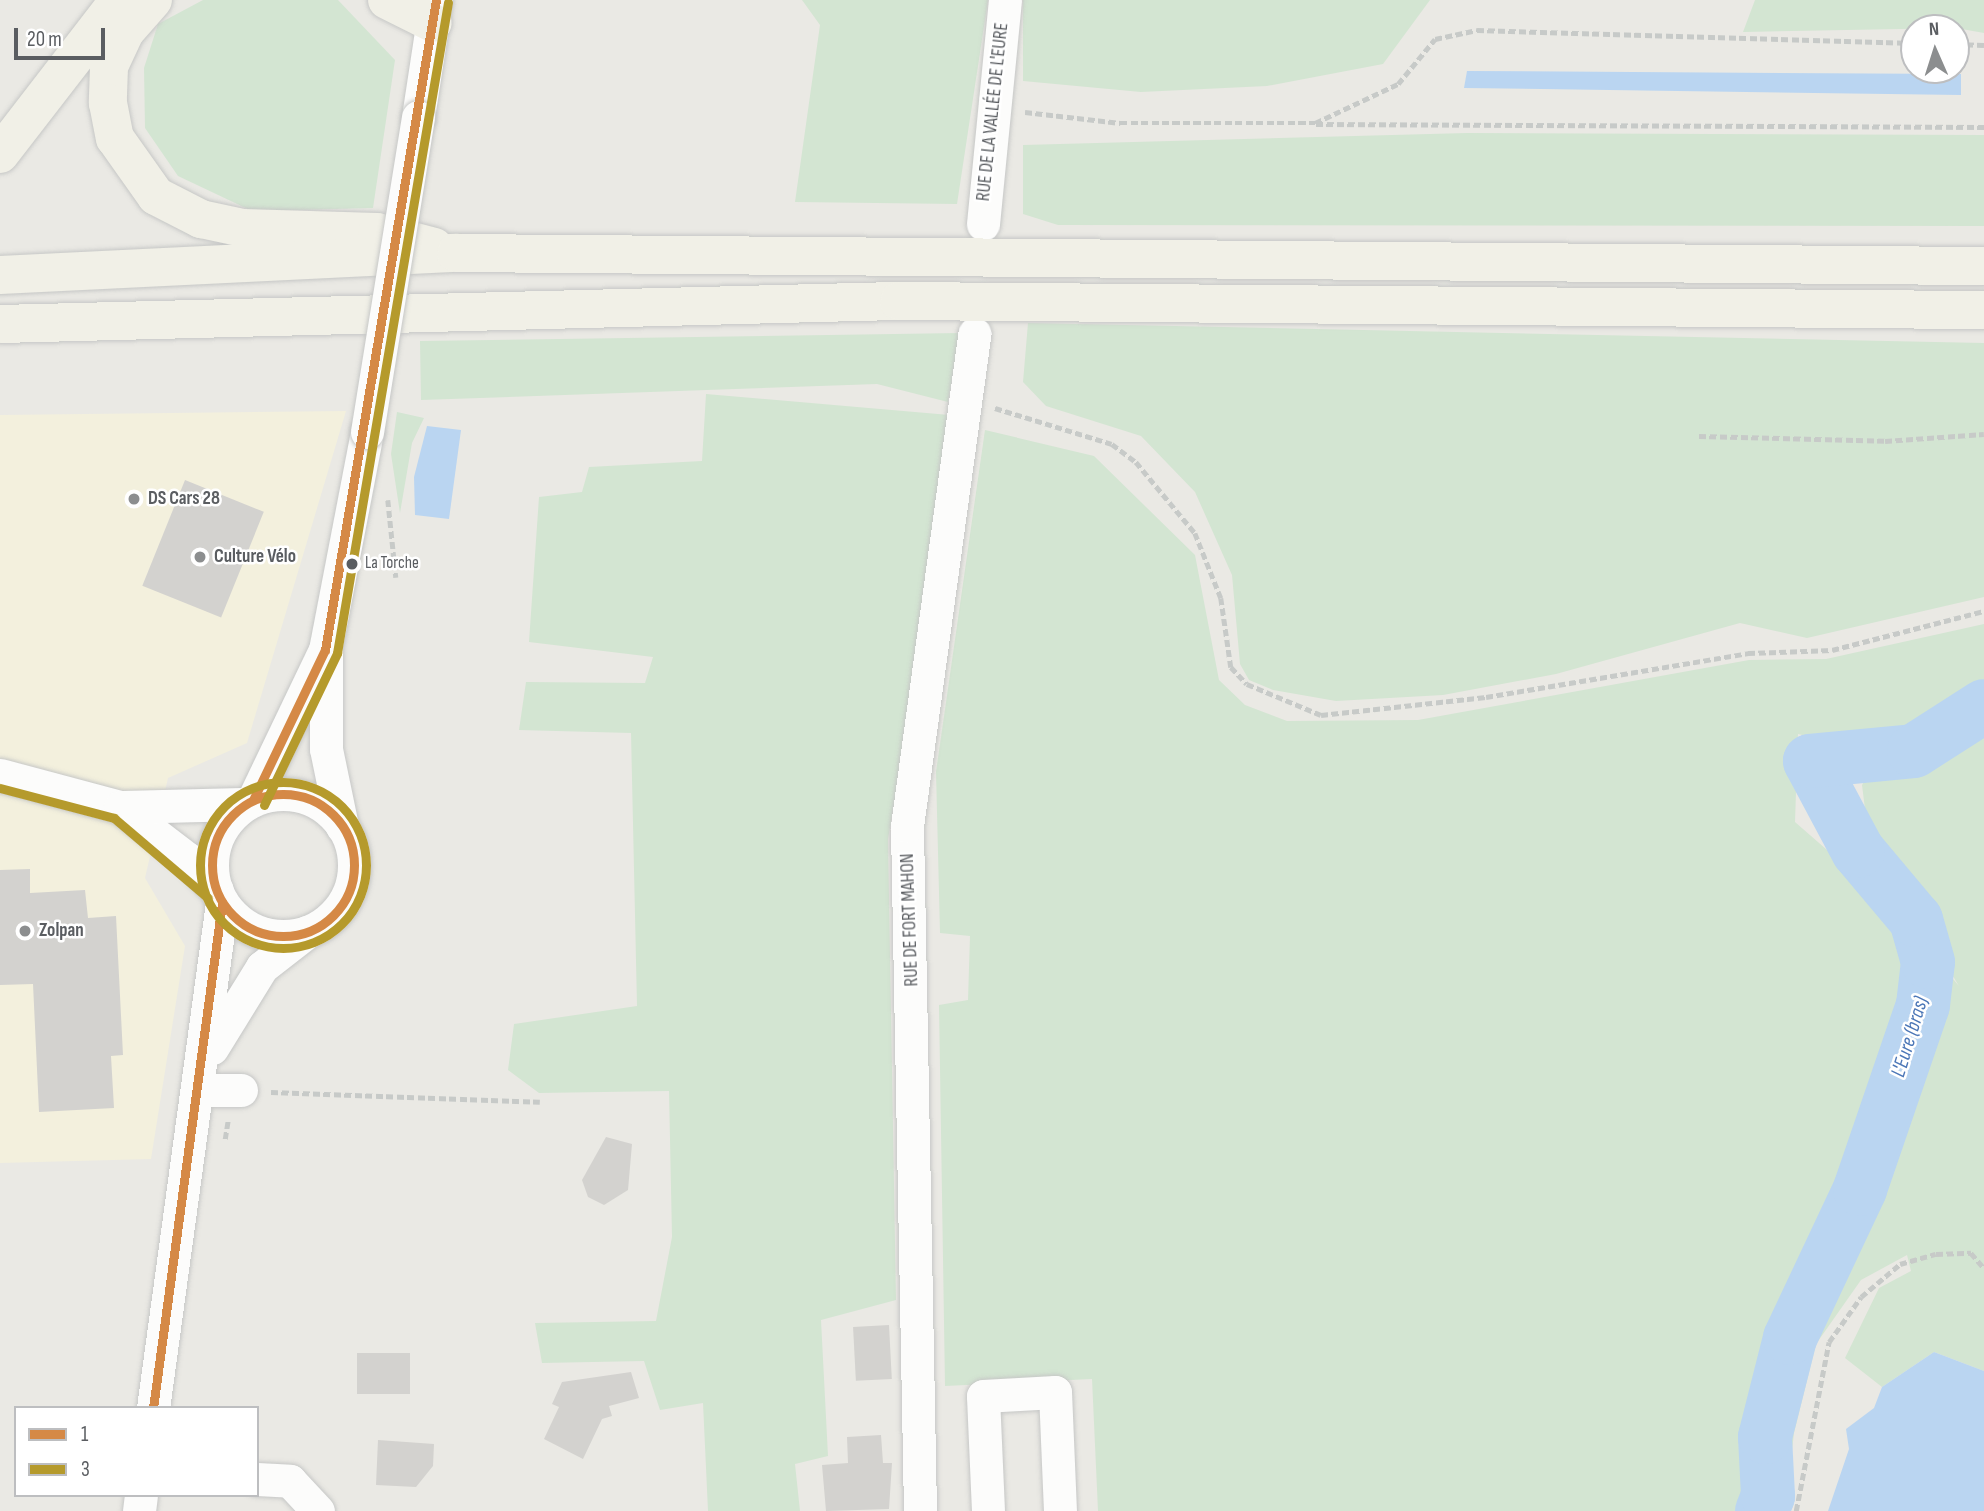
<!DOCTYPE html>
<html>
<head>
<meta charset="utf-8">
<style>
	body { margin:0 }
	#map { position:relative; width:1984px; height:1511px; overflow:hidden; background:#eae9e4; font-family:"Sofia Sans Condensed",sans-serif }
	div>[style] { position:absolute }
	.commercial>* { inset:0; background:#f3f0dd }
	.green>* { inset:0; background:#d3e5d2 }
	.water>* { inset:0; background:#bad5f1 }
	.river>* { height:54px; margin:-27px; padding:0 27px; transform-origin:27px; border-radius:27px; background:#bad5f1 }
	.building>* { inset:0; background:#d3d2cf; transform-origin:0 0 }
	.path>* { height:4.5px; margin-top:-2.25px; transform-origin:0; background:repeating-linear-gradient(90deg,#c7cac8 0 7px,transparent 0 10.5px) }
	.roads { filter:drop-shadow(0 0 2px #c6c7c6) drop-shadow(0 0 2px #c6c7c6) }
	.minor>* { height:33px; margin:-16.5px; padding:0 16.5px; transform-origin:16.5px; border-radius:16.5px; background:#fcfcfb }
	.minor>.ring { margin:-16.5px; padding:0; box-sizing:content-box; background:none; border:33px solid #fcfcfb; border-radius:50% }
	.major>* { height:38px; margin:-19px; padding:0 19px; transform-origin:19px; border-radius:19px; background:#f1f0e7 }
	.bridges { filter:drop-shadow(0 0 2px #c6c7c6) drop-shadow(0 0 2px #c6c7c6) }
	.minor-bridge>* { height:33px; margin:-16.5px; padding:0 16.5px; transform-origin:16.5px; border-radius:16.5px; background:#fcfcfb }
	.bus-1>* { height:9px; margin:-4.5px; padding:0 4.5px; transform-origin:4.5px; border-radius:4.5px; background:#d58946 }
	.bus-1>.ring { margin:-4.5px; padding:0; box-sizing:content-box; background:none; border:9px solid #d58946; border-radius:50% }
	.bus-2>* { height:9px; margin:-4.5px; padding:0 4.5px; transform-origin:4.5px; border-radius:4.5px; background:#b59a2c }
	.bus-2>.ring { margin:-4.5px; padding:0; box-sizing:content-box; background:none; border:9px solid #b59a2c; border-radius:50% }
	.dots>* { width:19px; height:19px; translate:-50% -50%; box-sizing:border-box; border:4px solid #fff; border-radius:50% }
	span { translate:-50% -50%; white-space:nowrap; text-align:center; line-height:1.15; -webkit-text-stroke:5px #fff; paint-order:stroke }
	.bus-label { font-size:17px; color:#5a5d61 }
	.left { translate:0 -50%; text-align:left }
	.street-label { font-size:19px; color:#5a5d61 }
	.poi-label { font-size:19px; color:#5a5d61; font-weight:700 }
	.water-label { font-size:21px; color:#4c77b7; font-style:italic }
	.legend { position:absolute; left:14px; top:1406px; width:245px; height:91px; box-sizing:border-box; background:#fff; border:2px solid #bdbec0; margin:0; padding:9px 12px; list-style:none; font-size:21px; color:#5a5d61 }
	.legend li { display:flex; align-items:center; gap:14px; height:35px }
	.legend b { width:35px; border:2px solid #bdbec0 }
	.north { position:absolute; left:1900px; top:14px; width:70px; height:70px; box-sizing:border-box; background:#fff; border:2px solid #bdbec0; border-radius:50%; rotate:357deg; font-size:19px; font-weight:700; line-height:28px; text-align:center; color:#5a5d61 }
	.north::after { content:''; display:block; margin:auto; width:24px; height:32px; background:#8c8e8f; clip-path:polygon(50% 0,100% 100%,50% 72%,0 100%) }
	.scale { position:absolute; left:14px; top:28px; width:91px; height:32px; box-sizing:border-box; border:4px solid #5a5d61; border-top:0; padding-left:9px; font-size:21px; line-height:24px; white-space:nowrap; color:#5a5d61; -webkit-text-stroke:5px #fff; paint-order:stroke }
</style>
</head>
<body>
<div id="map">
	<div class="commercial">
		<i style="clip-path:polygon(346px 411px,247px 743px,168px 778px,145px 878px,185px 946px,151px 1159px,0 1163px,0 415px)"></i>
	</div>
	<div class="green">
		<i style="clip-path:polygon(203px 0,338px 0,395px 60px,373px 208px,252px 211px,178px 176px,145px 128px,144px 68px,158px 24px)"></i>
		<i style="clip-path:polygon(802px 0,988px 0,957px 204px,795px 202px,820px 25px)"></i>
		<i style="clip-path:polygon(1023px 0,1430px 0,1383px 64px,1267px 86px,1141px 92px,1023px 81px)"></i>
		<i style="clip-path:polygon(1755px 0,1984px 0,1984px 33px,1956px 28px,1743px 32px)"></i>
		<i style="clip-path:polygon(1467px 133px,1984px 135px,1984px 226px,1058px 225px,1023px 214px,1023px 145px)"></i>
		<i style="clip-path:polygon(1028px 323px,1984px 343px,1984px 597px,1807px 638px,1740px 623px,1556px 674px,1443px 695px,1336px 701px,1273px 690px,1249px 680px,1240px 664px,1232px 575px,1195px 492px,1141px 436px,1046px 406px,1023px 382px)"></i>
		<i style="clip-path:polygon(960px 333px,948px 402px,877px 384px,421px 400px,420px 341px)"></i>
		<i style="clip-path:polygon(706px 394px,961px 416px,888px 839px,896px 1300px,821px 1320px,828px 1456px,795px 1464px,800px 1511px,708px 1511px,703px 1403px,660px 1410px,644px 1361px,542px 1363px,535px 1323px,656px 1321px,672px 1237px,669px 1091px,539px 1093px,508px 1070px,514px 1024px,637px 1006px,631px 733px,519px 730px,526px 682px,645px 683px,653px 657px,529px 642px,539px 497px,582px 492px,589px 467px,702px 461px)"></i>
		<i style="clip-path:polygon(397px 412px,424px 418px,412px 443px,400px 513px,391px 454px)"></i>
		<i style="clip-path:polygon(evenodd,985px 430px,1094px 456px,1195px 555px,1219px 680px,1245px 705px,1287px 721px,1418px 720px,1749px 660px,1826px 659px,1984px 624px,1984px 1371px,1934px 1352px,1882px 1387px,1845px 1358px,1879px 1288px,1911px 1271px,1907px 1255px,1861px 1280px,1816px 1344px,1794px 1433px,1785px 1511px,1098px 1511px,1092px 1379px,945px 1386px,939px 1005px,968px 1000px,970px 936px,940px 933px,936px 772px,985px 430px,1798px 734px,1881px 753px,1862px 785px,1869px 841px,1959px 986px,1889px 904px,1795px 822px,1798px 734px)"></i>
	</div>
	<div class="water">
		<i style="clip-path:polygon(1467px 71px,1961px 74px,1961px 95px,1464px 88px)"></i>
		<i style="clip-path:polygon(427px 426px,461px 430px,449px 519px,415px 515px,414px 477px)"></i>
		<i style="clip-path:polygon(1934px 1352px,1984px 1371px,1984px 1511px,1828px 1511px,1849px 1449px,1846px 1429px,1874px 1408px,1882px 1387px)"></i>
	</div>
	<div class="river">
		<i style="left:1762px;top:1511px;width:16px;rotate:-68deg"></i>
		<i style="left:1768px;top:1496px;width:59px;rotate:-92.9deg"></i>
		<i style="left:1765px;top:1437px;width:102px;rotate:-75.8deg"></i>
		<i style="left:1790px;top:1338px;width:165px;rotate:-64.8deg"></i>
		<i style="left:1860px;top:1189px;width:194px;rotate:-71.1deg"></i>
		<i style="left:1923px;top:1005px;width:43px;rotate:-83.4deg"></i>
		<i style="left:1928px;top:962px;width:44px;rotate:-105.9deg"></i>
		<i style="left:1916px;top:920px;width:90px;rotate:-130deg"></i>
		<i style="left:1858px;top:851px;width:102px;rotate:-118.1deg"></i>
		<i style="left:1810px;top:761px;width:104px;rotate:-5.5deg"></i>
		<i style="left:1914px;top:751px;width:83px;rotate:-32.7deg"></i>
	</div>
	<div class="building">
		<i style="left:185px;top:480px;width:85px;height:114px;rotate:22deg"></i>
		<i style="clip-path:polygon(30px 869px,30px 893px,85px 890px,88px 918px,116px 916px,123px 1055px,111px 1056px,114px 1108px,39px 1112px,33px 984px,0 985px,0 870px)"></i>
		<i style="clip-path:polygon(606px 1137px,632px 1144px,628px 1190px,604px 1205px,588px 1197px,582px 1180px)"></i>
		<i style="left:889px;top:1325px;width:54px;height:36px;rotate:87deg"></i>
		<i style="left:357px;top:1353px;width:53px;height:41px"></i>
		<i style="clip-path:polygon(631px 1372px,639px 1398px,609px 1406px,612px 1416px,602px 1419px,583px 1459px,544px 1439px,559px 1407px,552px 1404px,562px 1382px)"></i>
		<i style="clip-path:polygon(881px 1435px,883px 1463px,892px 1463px,889px 1509px,826px 1511px,822px 1465px,848px 1463px,847px 1437px)"></i>
		<i style="clip-path:polygon(378px 1440px,434px 1444px,433px 1466px,416px 1487px,376px 1485px)"></i>
	</div>
	<div class="path">
		<i style="left:1956px;top:44px;width:28px;rotate:2deg"></i>
		<i style="left:1025px;top:112px;width:96px;rotate:6.6deg"></i>
		<i style="left:1120px;top:123px;width:195px"></i>
		<i style="left:1315px;top:123px;width:92px;rotate:-25.2deg"></i>
		<i style="left:1398px;top:84px;width:58px;rotate:-50.6deg"></i>
		<i style="left:1435px;top:39px;width:43px;rotate:-12.1deg"></i>
		<i style="left:1477px;top:30px;width:437px;rotate:1.7deg"></i>
		<i style="left:1316px;top:124px;width:668px;rotate:0.26deg"></i>
		<i style="left:995px;top:408px;width:122px;rotate:17.1deg"></i>
		<i style="left:1112px;top:444px;width:30px;rotate:37deg"></i>
		<i style="left:1136px;top:462px;width:92px;rotate:50.3deg"></i>
		<i style="left:1195px;top:533px;width:70px;rotate:68.2deg"></i>
		<i style="left:1221px;top:598px;width:70px;rotate:81.8deg"></i>
		<i style="left:1231px;top:667px;width:23px;rotate:47deg"></i>
		<i style="left:1247px;top:684px;width:80px;rotate:22.7deg"></i>
		<i style="left:1321px;top:715px;width:166px;rotate:-6.2deg"></i>
		<i style="left:1486px;top:697px;width:266px;rotate:-9.5deg"></i>
		<i style="left:1748px;top:653px;width:84px;rotate:-2deg"></i>
		<i style="left:1832px;top:650px;width:157px;rotate:-14.4deg"></i>
		<i style="left:1699px;top:436px;width:186px;rotate:1.5deg"></i>
		<i style="left:1885px;top:441px;width:99px;rotate:-4deg"></i>
		<i style="left:388px;top:500px;width:78px;rotate:84.1deg"></i>
		<i style="left:271px;top:1092px;width:269px;rotate:2.1deg"></i>
		<i style="left:225px;top:1139px;width:19px;rotate:-81deg"></i>
		<i style="left:1796px;top:1511px;width:172px;rotate:-79deg"></i>
		<i style="left:1829px;top:1342px;width:55px;rotate:-54.6deg"></i>
		<i style="left:1861px;top:1297px;width:51px;rotate:-40.2deg"></i>
		<i style="left:1900px;top:1264px;width:37px;rotate:-16deg"></i>
		<i style="left:1936px;top:1254px;width:35px;rotate:-2deg"></i>
		<i style="left:1971px;top:1253px;width:20px;rotate:49deg"></i>
	</div>
	<div class="roads">
		<div class="minor">
			<i style="left:418px;top:117px;width:118px;rotate:-81.3deg"></i>
			<i style="left:983px;top:224px;width:225px;rotate:-84.4deg"></i>
			<i style="left:326px;top:653px;width:96px;rotate:90deg"></i>
			<i style="left:326px;top:749px;width:79px;rotate:78.3deg"></i>
			<i style="left:0;top:775px;width:124px;rotate:14.9deg"></i>
			<i style="left:120px;top:807px;width:86px;rotate:37.4deg"></i>
			<i style="left:188px;top:859px;width:42px;rotate:46.9deg"></i>
			<i class="ring" style="left:212px;top:794px;width:109px;height:109px"></i>
			<i style="left:253px;top:800px;width:166px;rotate:-64.4deg"></i>
			<i style="left:325px;top:650px;width:222px;rotate:-79.1deg"></i>
			<i style="left:120px;top:807px;width:125px;rotate:-1.4deg"></i>
			<i style="left:212px;top:1048px;width:95px;rotate:-58.3deg"></i>
			<i style="left:262px;top:967px;width:57px;rotate:-37.9deg"></i>
			<i style="left:197px;top:1090px;width:44px"></i>
			<i style="left:153px;top:1408px;width:510px;rotate:-82.22deg"></i>
			<i style="left:257px;top:1479px;width:33px;rotate:3deg"></i>
			<i style="left:290px;top:1481px;width:41px;rotate:47deg"></i>
			<i style="left:139px;top:1511px;width:16px;rotate:-83deg"></i>
			<i style="left:920px;top:1511px;width:685px;rotate:-91.09deg"></i>
			<i style="left:907px;top:826px;width:497px;rotate:-82.2deg"></i>
			<i style="left:988px;top:1511px;width:115px;rotate:-92.5deg"></i>
			<i style="left:983px;top:1396px;width:72px;rotate:-3.2deg"></i>
			<i style="left:1055px;top:1392px;width:119px;rotate:87.6deg"></i>
		</div>
		<div class="major">
			<i style="left:153px;top:0;width:43px;rotate:131.2deg"></i>
			<i style="left:125px;top:32px;width:38px;rotate:115deg"></i>
			<i style="left:109px;top:67px;width:36px;rotate:92deg"></i>
			<i style="left:108px;top:103px;width:36px;rotate:79deg"></i>
			<i style="left:115px;top:138px;width:71px;rotate:54.7deg"></i>
			<i style="left:156px;top:196px;width:51px;rotate:27.1deg"></i>
			<i style="left:201px;top:219px;width:43px;rotate:12.1deg"></i>
			<i style="left:243px;top:228px;width:134px;rotate:1.7deg"></i>
			<i style="left:377px;top:232px;width:59px;rotate:14.7deg"></i>
			<i style="left:387px;top:0;width:51px;rotate:26.6deg"></i>
			<i style="left:0;top:154px;width:195px;rotate:-52.3deg"></i>
			<i style="left:0;top:275px;width:457px;rotate:-2.8deg"></i>
			<i style="left:456px;top:253px;width:1528px;rotate:0.49deg"></i>
			<i style="left:0;top:324px;width:899px;rotate:-1.47deg"></i>
			<i style="left:899px;top:301px;width:1085px;rotate:0.48deg"></i>
		</div>
	</div>
	<div class="bridges">
		<div class="minor-bridge">
			<i style="left:367px;top:432px;width:319px;rotate:-80.8deg"></i>
		</div>
	</div>
	<div class="bus-1">
		<i class="ring" style="left:212px;top:794px;width:133px;height:133px"></i>
		<i style="left:253px;top:800px;width:166px;rotate:-64.4deg"></i>
		<i style="left:325px;top:650px;width:659px;rotate:-80.31deg"></i>
		<i style="left:153px;top:1408px;width:510px;rotate:-82.22deg"></i>
	</div>
	<div class="bus-2">
		<i class="ring" style="left:200px;top:782px;width:157px;height:157px"></i>
		<i style="left:0;top:788px;width:118px;rotate:14.7deg"></i>
		<i style="left:114px;top:818px;width:123px;rotate:40.4deg"></i>
		<i style="left:264px;top:805px;width:169px;rotate:-64.3deg"></i>
		<i style="left:337px;top:653px;width:660px;rotate:-80.32deg"></i>
	</div>
	<div class="dots">
		<i style="left:134px;top:499px;background:#8c8e8f"></i>
		<i style="left:200px;top:557px;background:#8c8e8f"></i>
		<i style="left:352px;top:564px;background:#5a5d61"></i>
		<i style="left:25px;top:931px;background:#8c8e8f"></i>
	</div>
	<div class="bus-label">
		<span class="left" style="left:365px;top:564px">La Torche</span>
	</div>
	<div class="street-label">
		<span style="left:993px;top:112px;rotate:-84deg">RUE DE LA VALLÉE DE L'EURE</span>
		<span style="left:910px;top:920px;rotate:-92deg">RUE DE FORT MAHON</span>
	</div>
	<div class="poi-label">
		<span class="left" style="left:148px;top:499px">DS Cars 28</span>
		<span class="left" style="left:214px;top:557px">Culture Vélo</span>
		<span class="left" style="left:39px;top:931px">Zolpan</span>
	</div>
	<div class="water-label">
		<span style="left:1910px;top:1037px;rotate:-73deg">L'Eure (bras)</span>
	</div>
	<ul class="legend">
	<li><b style="height:9px;background:#d58946"></b>1</li>
	<li><b style="height:9px;background:#b59a2c"></b>3</li>
	</ul>
	<div class="north">N</div>
	<div class="scale">20 m</div>
</div>
</body>
</html>
